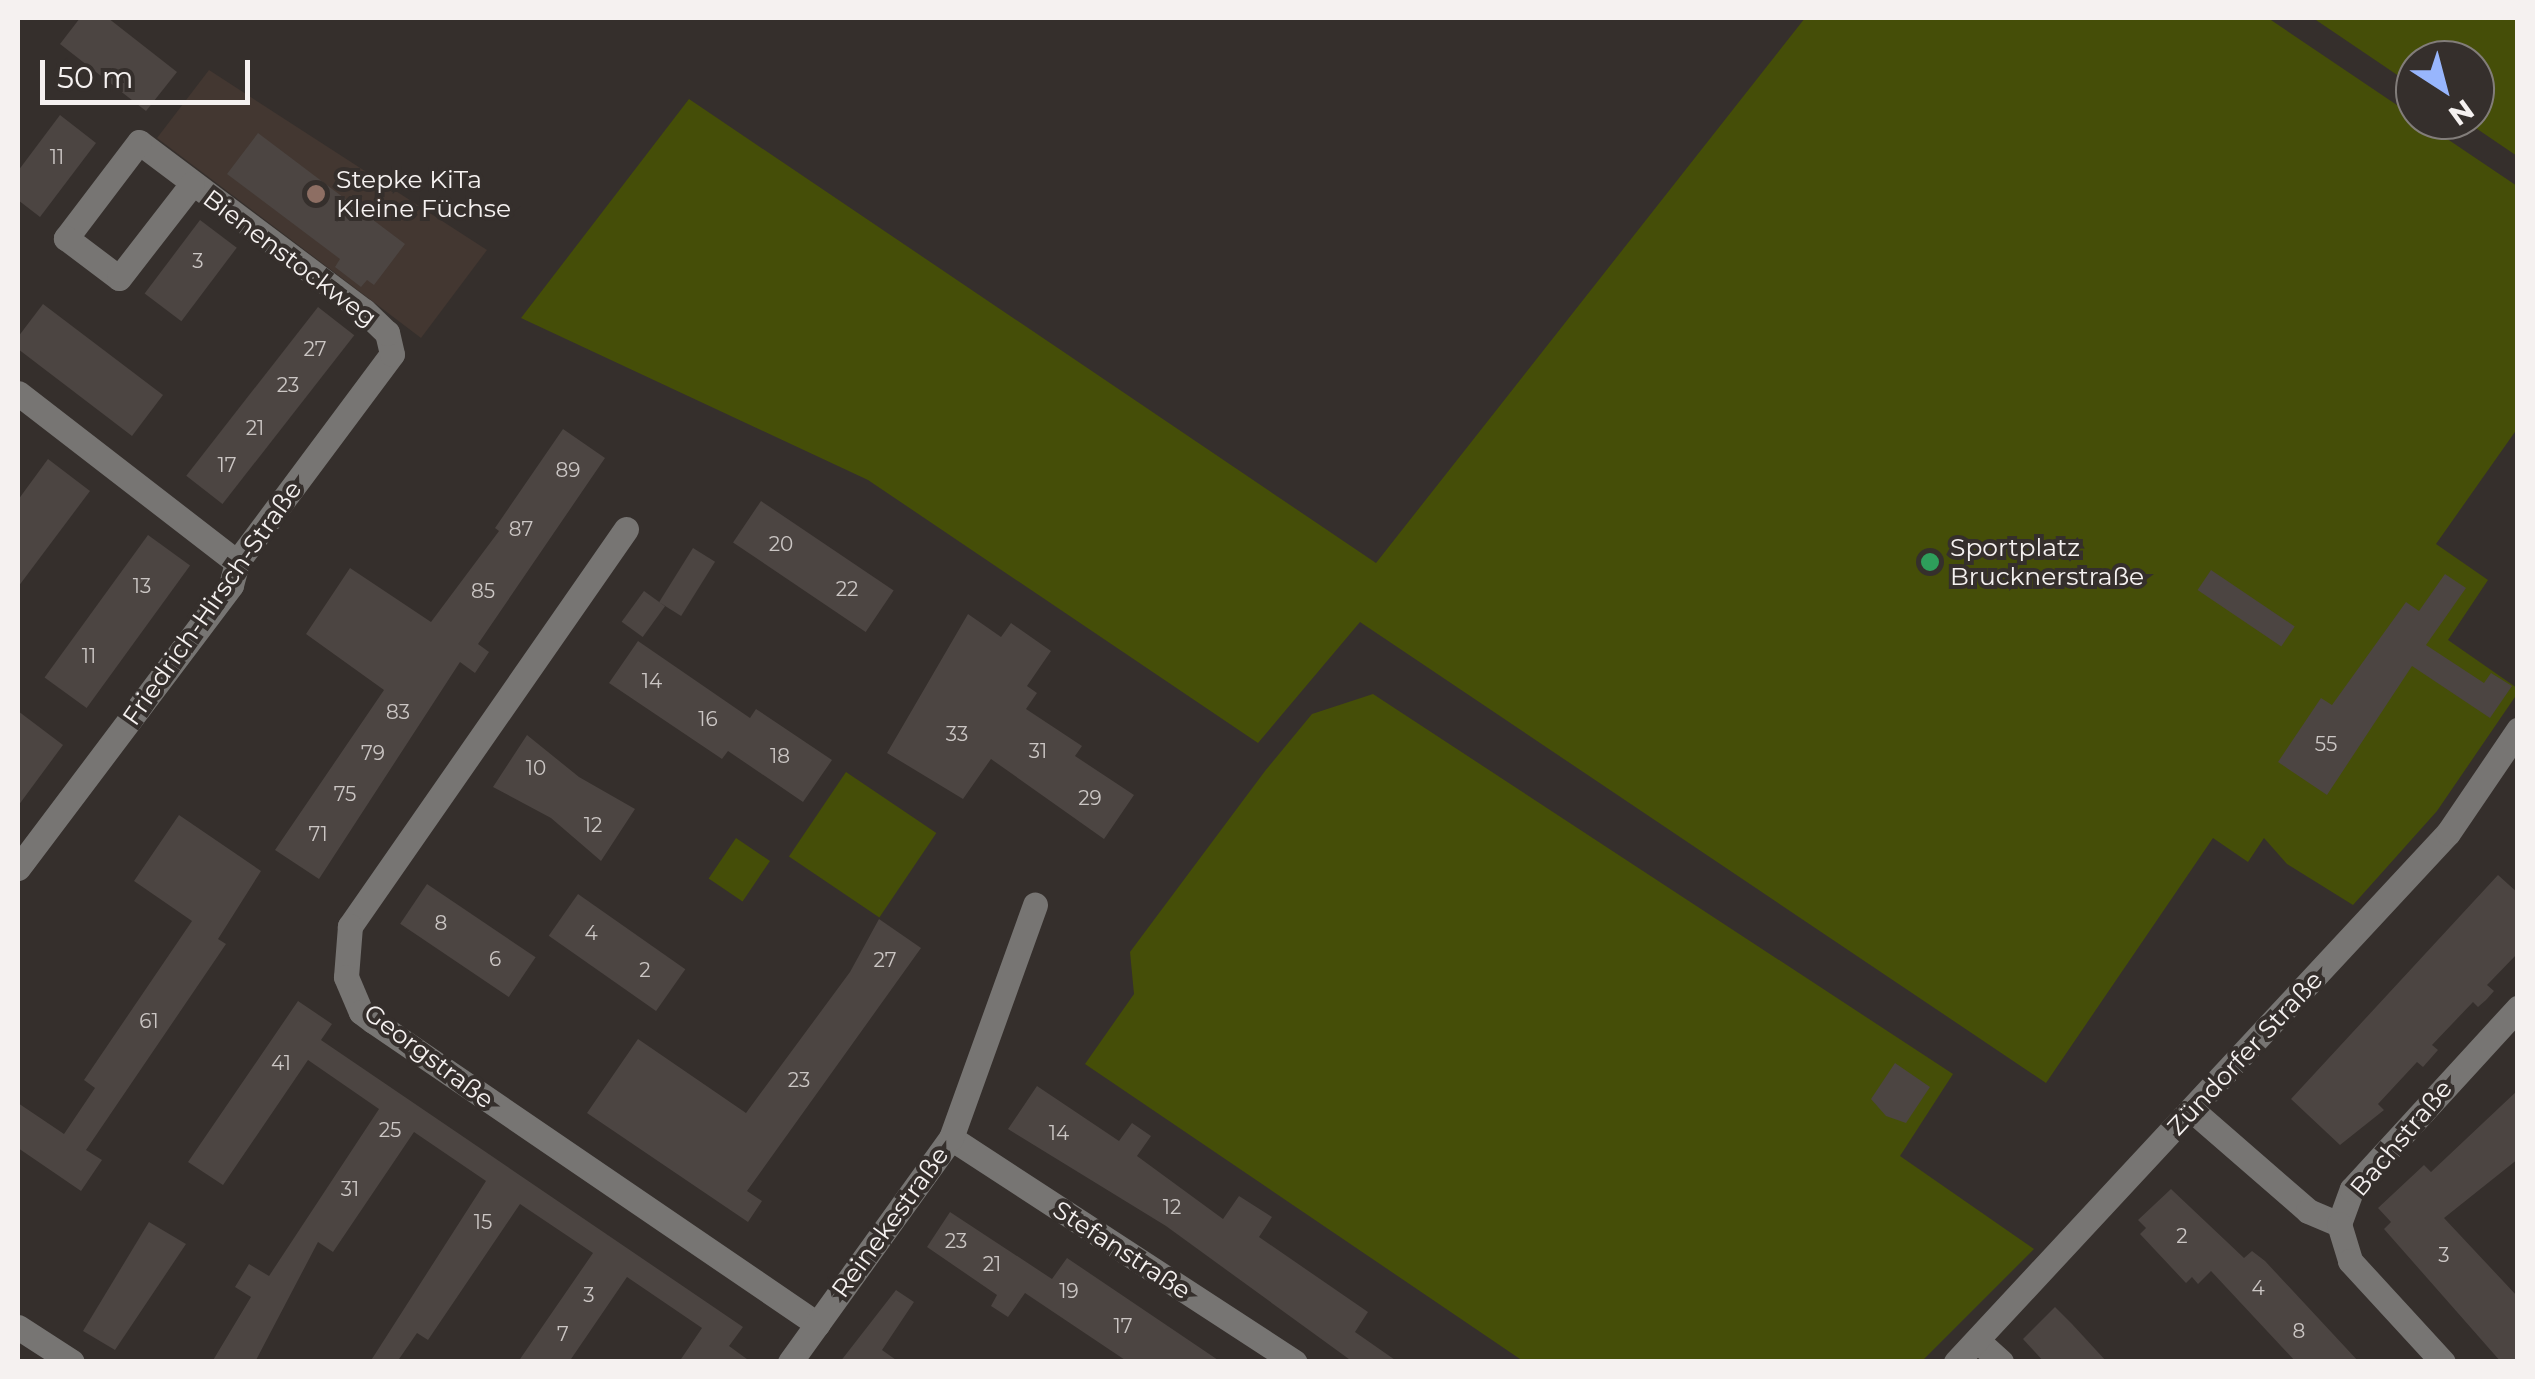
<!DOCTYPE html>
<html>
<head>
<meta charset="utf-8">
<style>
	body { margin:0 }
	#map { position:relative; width:2535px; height:1379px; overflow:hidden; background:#352f2c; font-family:Montserrat,sans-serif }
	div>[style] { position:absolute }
	.built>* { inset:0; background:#433731 }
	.green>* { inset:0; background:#454e08; transform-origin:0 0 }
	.building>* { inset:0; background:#4c4542; transform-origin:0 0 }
	.minor>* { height:25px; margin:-12.5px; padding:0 12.5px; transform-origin:12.5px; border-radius:12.5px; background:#777573 }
	.dots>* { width:28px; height:28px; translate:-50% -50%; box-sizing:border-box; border:5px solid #352f2c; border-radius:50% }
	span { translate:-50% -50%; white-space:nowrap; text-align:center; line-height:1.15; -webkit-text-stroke:8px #352f2c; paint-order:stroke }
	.number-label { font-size:20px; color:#cbc6c4 }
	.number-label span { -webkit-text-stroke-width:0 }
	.poi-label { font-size:25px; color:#f5f1f0 }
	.left { translate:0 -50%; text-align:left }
	.street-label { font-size:25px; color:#f5f1f0 }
	.frame { position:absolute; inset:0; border:20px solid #f5f1f0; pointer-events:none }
	.north { position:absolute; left:2395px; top:40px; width:100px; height:100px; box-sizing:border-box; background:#352f2c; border:2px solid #827d7a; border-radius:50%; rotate:144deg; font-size:28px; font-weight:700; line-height:40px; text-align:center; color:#f5f1f0 }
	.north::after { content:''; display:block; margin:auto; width:35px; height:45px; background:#98b6fd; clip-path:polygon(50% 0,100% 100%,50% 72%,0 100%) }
	.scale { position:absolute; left:40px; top:60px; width:210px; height:45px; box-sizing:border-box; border:5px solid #f5f1f0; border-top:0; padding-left:12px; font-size:30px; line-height:35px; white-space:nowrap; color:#f5f1f0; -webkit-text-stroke:8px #352f2c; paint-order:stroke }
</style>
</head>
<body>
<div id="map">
	<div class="built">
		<i style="clip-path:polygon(209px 70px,487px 250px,421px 338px,157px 138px)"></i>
	</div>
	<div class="green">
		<i style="clip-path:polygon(1805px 18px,2268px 18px,2517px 186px,2517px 429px,2436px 544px,2488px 580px,2448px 640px,2517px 688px,2517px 694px,2437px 811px,2353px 905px,2287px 864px,2264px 838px,2248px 862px,2213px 838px,2046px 1083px,1360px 622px,1258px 743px,868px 480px,521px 318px,689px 99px,1376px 563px)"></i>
		<i style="clip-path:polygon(2313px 18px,2517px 18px,2517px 156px,2464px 120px,2475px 120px,2475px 60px,2415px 60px,2415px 87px)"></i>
		<i style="clip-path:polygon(1373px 694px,1953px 1074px,1900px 1156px,2034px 1249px,1922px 1361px,1523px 1361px,1085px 1064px,1134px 994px,1130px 952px,1265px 771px,1312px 714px)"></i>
		<i style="left:846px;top:772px;width:109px;height:102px;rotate:34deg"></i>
		<i style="left:736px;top:838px;width:41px;height:49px;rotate:34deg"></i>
	</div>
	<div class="building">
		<i style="clip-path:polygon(80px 18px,108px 18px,177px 72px,146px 111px,60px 44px)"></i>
		<i style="clip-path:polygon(60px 115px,96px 143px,40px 217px,18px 200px,18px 171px)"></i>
		<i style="clip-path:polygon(258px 133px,405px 244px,374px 285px,367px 280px,361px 287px,335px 267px,340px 259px,227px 174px)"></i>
		<i style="left:200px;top:220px;width:46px;height:92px;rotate:37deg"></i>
		<i style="clip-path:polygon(43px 304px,163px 395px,132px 436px,18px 349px,18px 337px)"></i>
		<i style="left:318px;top:307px;width:46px;height:214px;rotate:38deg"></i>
		<i style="clip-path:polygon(563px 429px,605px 458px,478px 644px,489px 652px,475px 673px,460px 662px,319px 879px,275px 850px,384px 690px,306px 634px,350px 568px,431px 622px,499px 531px,495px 528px)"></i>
		<i style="clip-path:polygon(48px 459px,90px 491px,18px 587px,18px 500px)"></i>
		<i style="left:761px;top:501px;width:160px;height:50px;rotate:34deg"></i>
		<i style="left:148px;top:535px;width:52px;height:176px;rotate:36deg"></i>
		<i style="left:693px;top:548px;width:26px;height:64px;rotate:32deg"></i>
		<i style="left:2211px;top:570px;width:101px;height:24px;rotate:34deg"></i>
		<i style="clip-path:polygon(2445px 574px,2466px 588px,2426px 645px,2484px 683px,2491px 673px,2512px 686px,2490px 718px,2412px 666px,2327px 795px,2278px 762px,2321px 698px,2332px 705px,2406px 602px,2419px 611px)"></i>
		<i style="left:644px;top:591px;width:26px;height:38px;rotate:36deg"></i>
		<i style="clip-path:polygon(968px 614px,1001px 637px,1011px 623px,1051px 651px,1027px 686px,1037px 693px,1026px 709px,1082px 746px,1075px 756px,1134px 795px,1104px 839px,991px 759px,963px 799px,887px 753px)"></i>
		<i style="clip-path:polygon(638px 641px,750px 718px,756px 709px,832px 760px,803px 802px,728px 751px,722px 759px,609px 683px)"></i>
		<i style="clip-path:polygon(18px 711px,63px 745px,18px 806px)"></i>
		<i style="clip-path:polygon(527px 735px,579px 777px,635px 809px,601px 861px,551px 818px,493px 787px)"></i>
		<i style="clip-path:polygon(179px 815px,261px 871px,218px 939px,226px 944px,86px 1150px,102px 1160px,81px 1191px,18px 1148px,18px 1103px,64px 1134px,95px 1088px,84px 1080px,192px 921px,134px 881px)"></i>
		<i style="clip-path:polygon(2498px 875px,2518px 893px,2518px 953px,2487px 985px,2494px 991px,2486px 1000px,2478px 1007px,2473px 1002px,2432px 1045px,2438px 1050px,2423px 1067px,2417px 1062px,2378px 1104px,2384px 1110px,2340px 1145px,2291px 1099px)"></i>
		<i style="left:427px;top:884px;width:131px;height:48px;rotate:34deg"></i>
		<i style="left:578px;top:894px;width:131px;height:51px;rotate:35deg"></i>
		<i style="clip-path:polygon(879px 919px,921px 948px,747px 1191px,762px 1201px,748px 1222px,587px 1113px,638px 1039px,746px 1113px,850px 972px)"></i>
		<i style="clip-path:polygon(298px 1001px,332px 1024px,321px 1040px,743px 1327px,729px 1346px,751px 1362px,679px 1362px,702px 1328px,627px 1277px,569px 1362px,518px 1362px,593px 1253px,520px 1204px,428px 1340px,417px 1333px,397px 1362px,370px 1362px,486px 1181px,414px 1132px,333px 1252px,318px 1242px,255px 1362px,212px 1362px,251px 1297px,235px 1287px,249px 1264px,269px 1276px,379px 1109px,308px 1060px,223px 1185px,188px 1162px)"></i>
		<i style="clip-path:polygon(1895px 1063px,1930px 1087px,1906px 1123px,1886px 1116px,1871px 1099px)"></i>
		<i style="clip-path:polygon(1037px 1086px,1119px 1141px,1132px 1123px,1151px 1136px,1137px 1156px,1223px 1219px,1239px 1196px,1272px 1217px,1259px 1237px,1368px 1312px,1355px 1332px,1398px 1362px,1353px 1362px,1166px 1226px,1008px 1129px)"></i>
		<i style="clip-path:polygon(2518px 1090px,2518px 1159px,2444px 1218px,2518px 1297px,2518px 1362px,2501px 1362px,2384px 1229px,2391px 1222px,2378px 1208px,2424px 1165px,2431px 1172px)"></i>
		<i style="clip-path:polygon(2171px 1189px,2244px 1258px,2252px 1251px,2265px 1261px,2359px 1362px,2296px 1362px,2211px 1271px,2198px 1284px,2192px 1277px,2186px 1283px,2140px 1234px,2146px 1228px,2138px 1220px)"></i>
		<i style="clip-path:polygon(950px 1212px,1052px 1279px,1067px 1258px,1221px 1362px,1128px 1362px,1025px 1293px,1008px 1317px,991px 1306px,997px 1295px,927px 1247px)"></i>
		<i style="clip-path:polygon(149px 1222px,186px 1244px,115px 1350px,83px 1331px)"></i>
		<i style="clip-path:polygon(896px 1290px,914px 1302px,882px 1350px,899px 1362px,840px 1362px)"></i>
		<i style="clip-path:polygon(2055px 1307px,2072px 1324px,2107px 1362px,2044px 1362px,2023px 1339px)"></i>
	</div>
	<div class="minor">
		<i style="left:18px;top:393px;width:277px;rotate:37.7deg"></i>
		<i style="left:626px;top:529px;width:484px;rotate:124.8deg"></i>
		<i style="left:350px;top:926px;width:51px;rotate:94.5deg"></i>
		<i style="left:346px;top:977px;width:38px;rotate:67deg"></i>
		<i style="left:361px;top:1012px;width:15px;rotate:37deg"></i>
		<i style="left:373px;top:1021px;width:538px;rotate:34.31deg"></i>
		<i style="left:18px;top:868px;width:354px;rotate:-53deg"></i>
		<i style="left:231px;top:585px;width:24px;rotate:-75deg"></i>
		<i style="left:237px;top:562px;width:259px;rotate:-53.3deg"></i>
		<i style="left:392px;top:354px;width:22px;rotate:-103deg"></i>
		<i style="left:387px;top:333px;width:32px;rotate:-136deg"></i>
		<i style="left:364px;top:311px;width:281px;rotate:-143.1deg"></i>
		<i style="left:139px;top:142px;width:121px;rotate:127.2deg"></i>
		<i style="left:66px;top:238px;width:66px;rotate:37deg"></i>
		<i style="left:119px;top:278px;width:119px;rotate:-52.2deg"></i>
		<i style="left:2192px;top:1110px;width:154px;rotate:41deg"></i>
		<i style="left:2308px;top:1211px;width:34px;rotate:23deg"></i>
		<i style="left:951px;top:1138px;width:410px;rotate:33.1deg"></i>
		<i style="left:2339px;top:1224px;width:37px;rotate:-70deg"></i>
		<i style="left:2352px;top:1189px;width:246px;rotate:-47.5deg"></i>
		<i style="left:2339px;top:1224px;width:39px;rotate:73deg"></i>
		<i style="left:2350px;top:1261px;width:137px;rotate:47.4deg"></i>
		<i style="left:18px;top:1327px;width:64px;rotate:32.9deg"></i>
		<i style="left:1978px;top:1341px;width:31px;rotate:42deg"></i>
		<i style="left:790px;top:1362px;width:276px;rotate:-54.3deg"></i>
		<i style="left:951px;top:1138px;width:248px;rotate:-70.2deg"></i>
		<i style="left:1956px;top:1362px;width:722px;rotate:-47.08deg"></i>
		<i style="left:2448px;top:833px;width:125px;rotate:-55.8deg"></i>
	</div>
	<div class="dots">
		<i style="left:316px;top:194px;background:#8d6e63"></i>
		<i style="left:1930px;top:562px;background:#2e9e5b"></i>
	</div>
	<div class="number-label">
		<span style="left:57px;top:157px">11</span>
		<span style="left:198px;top:261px">3</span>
		<span style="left:315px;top:349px">27</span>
		<span style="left:288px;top:385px">23</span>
		<span style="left:255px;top:428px">21</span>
		<span style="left:227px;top:465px">17</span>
		<span style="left:568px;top:470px">89</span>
		<span style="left:521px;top:529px">87</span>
		<span style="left:781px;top:544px">20</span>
		<span style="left:142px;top:586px">13</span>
		<span style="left:847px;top:589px">22</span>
		<span style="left:483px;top:591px">85</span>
		<span style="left:89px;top:656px">11</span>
		<span style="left:652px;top:681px">14</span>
		<span style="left:398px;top:712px">83</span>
		<span style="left:708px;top:719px">16</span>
		<span style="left:957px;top:734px">33</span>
		<span style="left:2326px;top:744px">55</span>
		<span style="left:1038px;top:751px">31</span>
		<span style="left:373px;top:753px">79</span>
		<span style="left:780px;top:756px">18</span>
		<span style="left:536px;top:768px">10</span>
		<span style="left:345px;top:794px">75</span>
		<span style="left:1090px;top:798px">29</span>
		<span style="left:593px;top:825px">12</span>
		<span style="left:318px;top:834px">71</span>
		<span style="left:441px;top:923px">8</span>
		<span style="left:591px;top:933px">4</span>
		<span style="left:495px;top:959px">6</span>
		<span style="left:885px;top:960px">27</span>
		<span style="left:645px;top:970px">2</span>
		<span style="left:149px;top:1021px">61</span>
		<span style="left:281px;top:1063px">41</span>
		<span style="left:799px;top:1080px">23</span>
		<span style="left:390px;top:1130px">25</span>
		<span style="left:1059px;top:1133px">14</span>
		<span style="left:350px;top:1189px">31</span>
		<span style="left:1172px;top:1207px">12</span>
		<span style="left:483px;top:1222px">15</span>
		<span style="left:2182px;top:1236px">2</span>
		<span style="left:956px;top:1241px">23</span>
		<span style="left:2444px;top:1255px">3</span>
		<span style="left:992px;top:1264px">21</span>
		<span style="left:2258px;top:1288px">4</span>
		<span style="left:1069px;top:1291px">19</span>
		<span style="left:589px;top:1295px">3</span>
		<span style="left:1123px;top:1326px">17</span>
		<span style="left:2299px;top:1331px">8</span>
		<span style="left:563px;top:1334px">7</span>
	</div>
	<div class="poi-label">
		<span class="left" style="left:336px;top:194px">Stepke KiTa<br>Kleine Füchse</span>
		<span class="left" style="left:1950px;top:562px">Sportplatz<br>Brucknerstraße</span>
	</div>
	<div class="street-label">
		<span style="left:290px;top:258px;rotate:37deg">Bienenstockweg</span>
		<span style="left:212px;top:603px;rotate:-55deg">Friedrich-Hirsch-Straße</span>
		<span style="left:2245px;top:1053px;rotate:-47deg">Zündorfer Straße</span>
		<span style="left:429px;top:1056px;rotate:37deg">Georgstraße</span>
		<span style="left:2401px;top:1138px;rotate:-50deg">Bachstraße</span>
		<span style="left:890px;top:1222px;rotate:-54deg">Reinekestraße</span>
		<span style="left:1122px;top:1250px;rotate:33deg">Stefanstraße</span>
	</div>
	<div class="frame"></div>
	<div class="north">N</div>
	<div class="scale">50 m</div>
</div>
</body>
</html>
